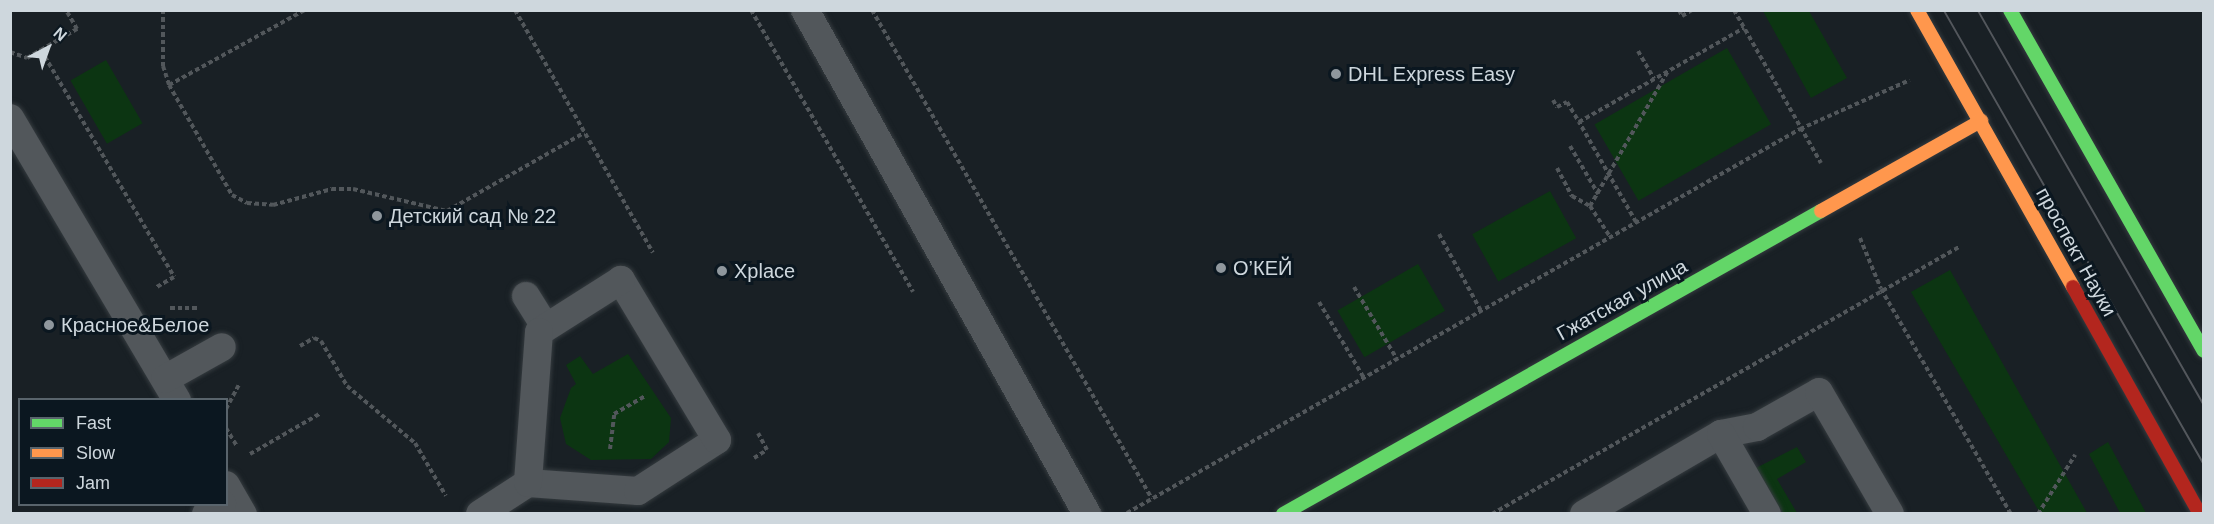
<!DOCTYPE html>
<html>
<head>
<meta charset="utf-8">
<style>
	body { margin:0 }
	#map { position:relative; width:2214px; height:524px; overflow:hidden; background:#192025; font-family:Helvetica,sans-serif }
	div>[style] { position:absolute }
	.green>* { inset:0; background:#0c3512; transform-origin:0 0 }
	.path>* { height:4px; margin-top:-2px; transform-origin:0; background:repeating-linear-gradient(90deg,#52575b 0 4.5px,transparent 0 7.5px) }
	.roads { filter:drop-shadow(0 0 2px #353b3f) drop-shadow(0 0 2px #353b3f) }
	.lane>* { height:28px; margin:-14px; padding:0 14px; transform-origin:14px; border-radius:14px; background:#52575b }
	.fast>* { height:14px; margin:-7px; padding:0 7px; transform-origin:7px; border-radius:7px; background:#63d668 }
	.slow>* { height:14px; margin:-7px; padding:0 7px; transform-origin:7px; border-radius:7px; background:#ff974d }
	.jam>* { height:14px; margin:-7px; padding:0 7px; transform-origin:7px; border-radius:7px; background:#b3261e }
	.tram>* { height:1.5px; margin:-0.75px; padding:0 0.75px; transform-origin:0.75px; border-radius:0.75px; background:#53575c }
	.dots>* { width:16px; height:16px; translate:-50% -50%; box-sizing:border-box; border:3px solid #0b1720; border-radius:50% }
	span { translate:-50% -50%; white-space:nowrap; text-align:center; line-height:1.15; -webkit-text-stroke:6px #0b1720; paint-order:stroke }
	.poi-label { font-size:20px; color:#ced7dd }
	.left { translate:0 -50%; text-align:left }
	.street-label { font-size:20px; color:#ced7dd }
	.frame { position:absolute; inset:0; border:12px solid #ced7dd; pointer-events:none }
	.legend { position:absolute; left:18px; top:398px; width:210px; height:108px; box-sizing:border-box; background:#0b1720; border:2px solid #59646c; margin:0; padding:8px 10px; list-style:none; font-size:18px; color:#ced7dd }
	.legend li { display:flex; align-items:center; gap:12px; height:30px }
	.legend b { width:30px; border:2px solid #59646c }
	.north { position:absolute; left:18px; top:18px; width:60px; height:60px; -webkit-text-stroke:4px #0b1720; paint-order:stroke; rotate:41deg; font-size:16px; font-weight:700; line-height:24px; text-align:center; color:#ced7dd }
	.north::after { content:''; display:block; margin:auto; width:21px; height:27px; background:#ced7dd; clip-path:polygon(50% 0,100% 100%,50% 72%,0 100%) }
</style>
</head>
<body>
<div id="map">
	<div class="green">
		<i style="clip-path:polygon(1763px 11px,1809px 11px,1847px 78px,1811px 98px)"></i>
		<i style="left:1727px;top:48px;width:88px;height:153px;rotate:60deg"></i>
		<i style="left:106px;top:60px;width:73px;height:41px;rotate:60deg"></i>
		<i style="left:1550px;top:191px;width:54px;height:89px;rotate:61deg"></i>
		<i style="left:1418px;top:264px;width:54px;height:93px;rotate:60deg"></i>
		<i style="clip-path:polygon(1950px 270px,2087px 513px,2040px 513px,1911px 292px)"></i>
		<i style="clip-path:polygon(628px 354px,671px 418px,669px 442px,651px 459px,591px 460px,566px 444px,560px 418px,571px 388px,576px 384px,566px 365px,580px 356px,593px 374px)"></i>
		<i style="clip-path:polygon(2108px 442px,2146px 513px,2120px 513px,2089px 454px)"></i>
		<i style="clip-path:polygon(1797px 447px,1806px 462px,1777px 479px,1797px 513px,1783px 513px,1756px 468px)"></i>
	</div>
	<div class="path">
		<i style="left:163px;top:10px;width:56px;rotate:90deg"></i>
		<i style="left:163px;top:66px;width:20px;rotate:72deg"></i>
		<i style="left:169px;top:85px;width:127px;rotate:60.2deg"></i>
		<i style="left:232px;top:195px;width:17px;rotate:28deg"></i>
		<i style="left:247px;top:203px;width:26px;rotate:4deg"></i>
		<i style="left:273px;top:205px;width:61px;rotate:-15.2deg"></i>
		<i style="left:332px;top:189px;width:21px"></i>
		<i style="left:353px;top:189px;width:97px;rotate:13.2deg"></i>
		<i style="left:447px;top:211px;width:158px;rotate:-29.7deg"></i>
		<i style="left:515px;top:10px;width:279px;rotate:60.4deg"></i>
		<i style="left:751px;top:10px;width:325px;rotate:60.1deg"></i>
		<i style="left:872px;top:10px;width:563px;rotate:60.2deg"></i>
		<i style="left:1679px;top:10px;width:7px;rotate:63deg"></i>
		<i style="left:1682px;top:16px;width:12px;rotate:-31deg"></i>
		<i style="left:1734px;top:10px;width:176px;rotate:60.4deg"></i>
		<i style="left:41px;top:50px;width:42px;rotate:-30.3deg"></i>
		<i style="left:77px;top:29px;width:22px;rotate:-120deg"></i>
		<i style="left:1638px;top:51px;width:32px;rotate:60deg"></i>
		<i style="left:10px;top:52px;width:18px;rotate:19deg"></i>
		<i style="left:27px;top:58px;width:16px;rotate:-30deg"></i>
		<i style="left:41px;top:50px;width:263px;rotate:59.6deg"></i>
		<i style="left:174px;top:277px;width:22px;rotate:150deg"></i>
		<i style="left:169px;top:85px;width:155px;rotate:-28.9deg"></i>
		<i style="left:1553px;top:100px;width:8px;rotate:60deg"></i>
		<i style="left:1557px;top:107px;width:11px;rotate:-27deg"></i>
		<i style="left:1567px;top:102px;width:23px;rotate:59deg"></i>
		<i style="left:1570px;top:146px;width:56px;rotate:59.7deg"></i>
		<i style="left:1557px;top:168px;width:32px;rotate:62deg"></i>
		<i style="left:1572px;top:196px;width:21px;rotate:29deg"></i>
		<i style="left:1590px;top:206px;width:37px;rotate:57deg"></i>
		<i style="left:1590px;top:206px;width:156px;rotate:-60deg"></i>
		<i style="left:1636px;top:222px;width:115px;rotate:-119.7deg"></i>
		<i style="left:1579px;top:122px;width:190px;rotate:-29.7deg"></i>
		<i style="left:1439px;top:234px;width:88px;rotate:61.4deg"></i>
		<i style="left:1860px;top:238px;width:55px;rotate:67.6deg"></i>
		<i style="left:1881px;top:289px;width:260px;rotate:60deg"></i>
		<i style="left:1354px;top:287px;width:84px;rotate:59.2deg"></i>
		<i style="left:1319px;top:302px;width:88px;rotate:59.4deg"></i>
		<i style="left:170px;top:308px;width:30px"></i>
		<i style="left:300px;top:346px;width:16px;rotate:-30deg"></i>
		<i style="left:314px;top:338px;width:8px;rotate:23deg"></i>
		<i style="left:321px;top:341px;width:52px;rotate:60deg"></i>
		<i style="left:347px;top:386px;width:89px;rotate:40deg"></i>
		<i style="left:415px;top:443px;width:61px;rotate:59.7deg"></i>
		<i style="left:226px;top:409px;width:27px;rotate:-62deg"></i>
		<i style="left:226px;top:428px;width:21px;rotate:59deg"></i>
		<i style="left:610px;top:449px;width:35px;rotate:-83deg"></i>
		<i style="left:614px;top:414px;width:36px;rotate:-30deg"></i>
		<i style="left:250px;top:454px;width:82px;rotate:-30deg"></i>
		<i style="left:754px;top:458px;width:15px;rotate:-32deg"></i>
		<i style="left:767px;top:450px;width:19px;rotate:-118deg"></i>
		<i style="left:1127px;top:513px;width:775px;rotate:-29.71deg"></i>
		<i style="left:1800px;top:129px;width:120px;rotate:-24deg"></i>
		<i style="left:1492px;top:514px;width:538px;rotate:-29.76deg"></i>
		<i style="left:2038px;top:514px;width:70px;rotate:-57.9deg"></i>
	</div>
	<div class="roads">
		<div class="lane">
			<i style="left:805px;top:10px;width:578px;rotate:60.77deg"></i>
			<i style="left:10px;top:118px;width:328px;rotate:59.4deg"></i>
			<i style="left:526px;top:296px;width:36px;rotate:58deg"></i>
			<i style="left:165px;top:379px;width:65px;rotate:-29.3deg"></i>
			<i style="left:1721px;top:434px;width:37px;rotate:-11deg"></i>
			<i style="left:1757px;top:427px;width:71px;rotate:-29.4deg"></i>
			<i style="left:1819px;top:392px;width:141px;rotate:59.8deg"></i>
			<i style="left:226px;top:485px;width:34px;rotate:60deg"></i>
			<i style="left:206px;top:514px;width:19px;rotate:-32deg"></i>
			<i style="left:480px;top:514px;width:57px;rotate:-32.9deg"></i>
			<i style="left:528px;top:483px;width:110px;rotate:4.2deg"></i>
			<i style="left:638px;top:491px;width:94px;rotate:-32.8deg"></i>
			<i style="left:717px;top:440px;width:187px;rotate:-121deg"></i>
			<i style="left:621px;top:280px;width:97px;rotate:147.6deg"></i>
			<i style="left:539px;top:332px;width:151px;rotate:94.2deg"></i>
			<i style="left:1584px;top:514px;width:159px;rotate:-30.3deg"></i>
			<i style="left:1721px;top:434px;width:92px;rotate:60.1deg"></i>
		</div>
		<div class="fast">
			<i style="left:2010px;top:10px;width:392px;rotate:60.4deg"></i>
			<i style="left:1283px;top:514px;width:617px;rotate:-29.39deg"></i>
		</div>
		<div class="slow">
			<i style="left:1917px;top:10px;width:318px;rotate:60.6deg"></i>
			<i style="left:1821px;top:211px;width:184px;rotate:-29.4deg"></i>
		</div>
		<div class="jam">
			<i style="left:2073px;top:287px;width:260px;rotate:60.8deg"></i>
		</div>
	</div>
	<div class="tram">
		<i style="left:1944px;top:10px;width:523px;rotate:60.2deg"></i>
		<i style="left:1978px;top:10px;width:455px;rotate:60.2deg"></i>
	</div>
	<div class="dots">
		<i style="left:1336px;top:74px;background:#8f979d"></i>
		<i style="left:377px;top:216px;background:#8f979d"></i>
		<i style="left:1221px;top:268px;background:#8f979d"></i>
		<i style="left:722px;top:271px;background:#8f979d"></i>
		<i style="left:49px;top:325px;background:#8f979d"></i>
	</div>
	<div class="poi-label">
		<span class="left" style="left:1348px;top:74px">DHL Express Easy</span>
		<span class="left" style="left:389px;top:216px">Детский сад № 22</span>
		<span class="left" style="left:1233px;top:268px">О’КЕЙ</span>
		<span class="left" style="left:734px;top:271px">Xplace</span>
		<span class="left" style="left:61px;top:325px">Красное&amp;Белое</span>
	</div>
	<div class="street-label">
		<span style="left:2076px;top:252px;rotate:61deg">проспект Науки</span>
		<span style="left:1622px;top:300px;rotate:-29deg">Гжатская улица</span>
	</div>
	<div class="frame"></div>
	<ul class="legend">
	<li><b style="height:8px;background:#63d668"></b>Fast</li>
	<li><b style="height:8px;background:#ff974d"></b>Slow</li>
	<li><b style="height:8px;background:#b3261e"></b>Jam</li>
	</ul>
	<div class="north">N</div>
</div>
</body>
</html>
